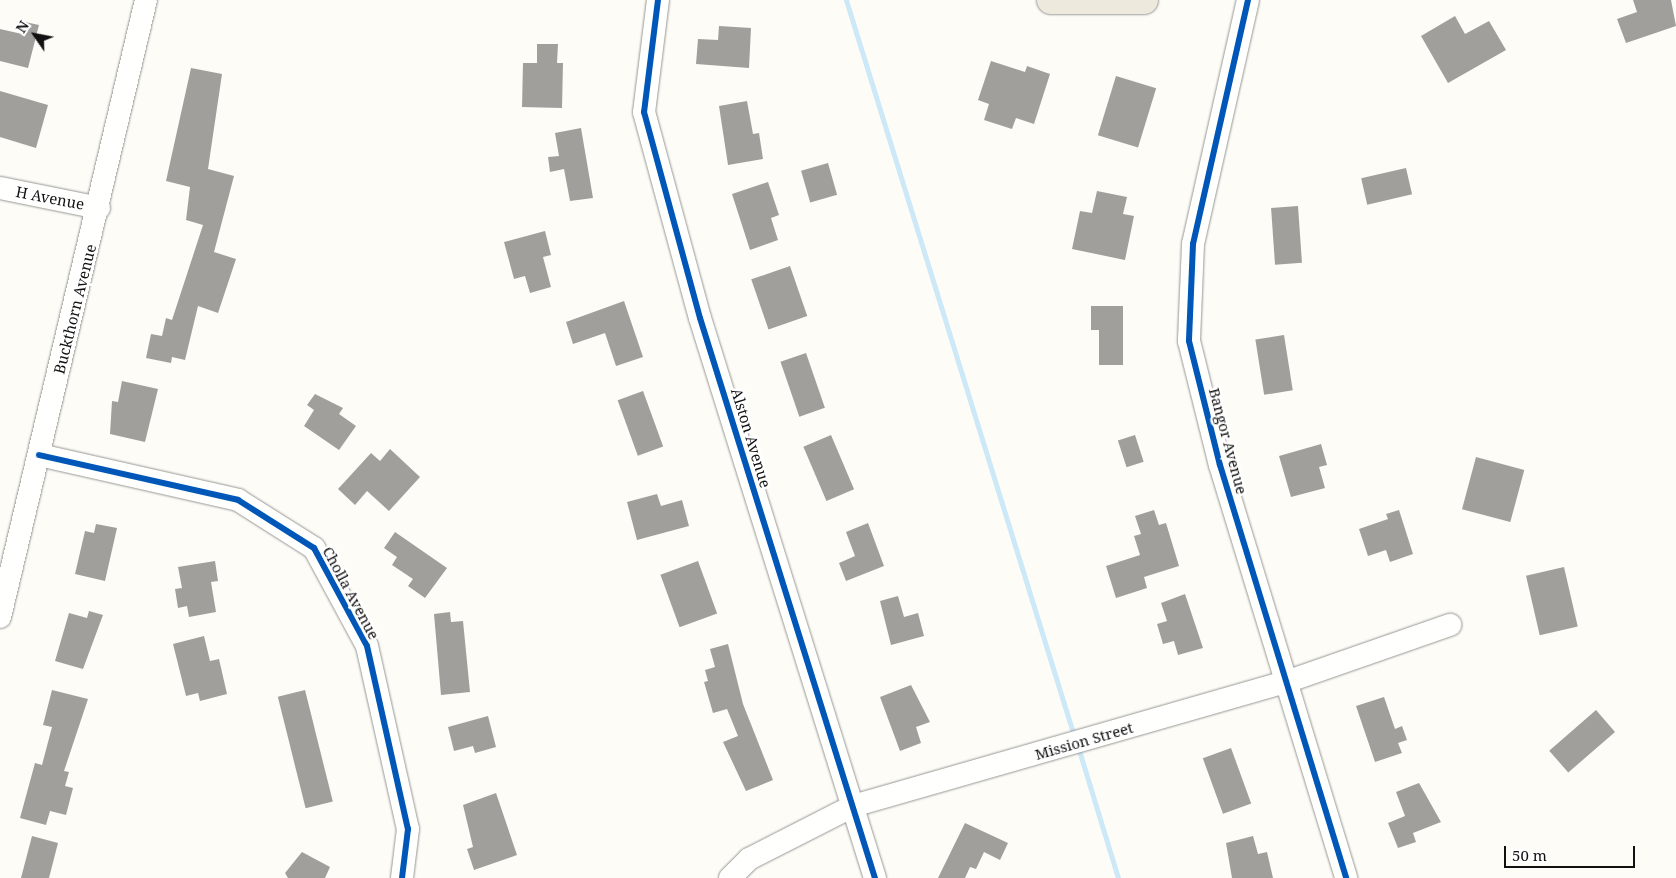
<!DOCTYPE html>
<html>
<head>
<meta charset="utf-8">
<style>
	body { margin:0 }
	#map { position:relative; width:1676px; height:878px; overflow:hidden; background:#fdfcf7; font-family:"Noto Serif",serif }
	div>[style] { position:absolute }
	.stream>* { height:5px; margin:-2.5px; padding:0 2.5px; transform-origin:2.5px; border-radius:2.5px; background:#cde8f7 }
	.building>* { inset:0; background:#a19f9c; transform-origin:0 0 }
	.roads { filter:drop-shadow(0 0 1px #979795) drop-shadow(0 0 1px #979795) }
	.minor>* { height:22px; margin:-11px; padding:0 11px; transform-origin:11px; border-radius:11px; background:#fffffe }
	.major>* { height:28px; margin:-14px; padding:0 14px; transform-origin:14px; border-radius:14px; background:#ede9dc }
	.cycleway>* { height:6px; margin:-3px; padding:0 3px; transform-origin:3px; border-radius:3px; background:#0057b8 }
	span { translate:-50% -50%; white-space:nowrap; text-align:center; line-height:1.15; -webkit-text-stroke:5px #fff; paint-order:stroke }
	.street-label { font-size:15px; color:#111 }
	.north { position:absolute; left:10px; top:10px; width:50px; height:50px; -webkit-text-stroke:4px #fff; paint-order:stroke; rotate:303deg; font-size:14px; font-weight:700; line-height:20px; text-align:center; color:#111 }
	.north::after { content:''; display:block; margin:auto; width:18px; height:22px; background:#111; clip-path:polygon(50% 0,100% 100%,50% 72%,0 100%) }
	.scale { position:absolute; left:1504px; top:846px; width:131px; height:22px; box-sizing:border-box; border:2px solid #111; border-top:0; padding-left:6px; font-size:15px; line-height:18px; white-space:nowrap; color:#111; -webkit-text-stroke:4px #fff; paint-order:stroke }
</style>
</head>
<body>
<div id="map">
	<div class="stream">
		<i style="left:846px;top:0;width:771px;rotate:72.79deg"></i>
		<i style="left:1078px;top:747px;width:137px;rotate:73deg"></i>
	</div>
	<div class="building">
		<i style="clip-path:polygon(1633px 0,1671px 0,1676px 26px,1626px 43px,1617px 19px,1637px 12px)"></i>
		<i style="clip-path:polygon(1455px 16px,1465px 34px,1489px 21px,1506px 50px,1448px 83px,1421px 36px)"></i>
		<i style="clip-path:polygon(25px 22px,39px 25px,28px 68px,0 61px,0 29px,22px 34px)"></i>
		<i style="clip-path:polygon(719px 26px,751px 28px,749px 68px,696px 64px,698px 39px,718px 40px)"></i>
		<i style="clip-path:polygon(537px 44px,558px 44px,557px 63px,563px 63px,562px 108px,522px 107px,523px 63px,537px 63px)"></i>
		<i style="clip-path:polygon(991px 61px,1025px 72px,1027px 66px,1050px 74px,1034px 124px,1016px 118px,1012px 129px,984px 120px,989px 104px,978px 100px)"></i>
		<i style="clip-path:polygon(191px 68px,222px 74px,208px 169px,234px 176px,214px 252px,236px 259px,218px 313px,198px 306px,185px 360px,172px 357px,171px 363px,146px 358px,151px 334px,162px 336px,166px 318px,172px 320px,203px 225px,186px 220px,190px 187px,166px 181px)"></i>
		<i style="left:1116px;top:76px;width:42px;height:62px;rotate:17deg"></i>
		<i style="clip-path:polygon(0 91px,48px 105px,36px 148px,0 137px)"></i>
		<i style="clip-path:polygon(747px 101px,753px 134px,759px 133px,763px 159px,728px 165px,719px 106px)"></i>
		<i style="clip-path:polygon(581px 128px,593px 198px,570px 201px,564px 169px,550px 172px,548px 157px,559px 156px,555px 133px)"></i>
		<i style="left:828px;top:163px;width:33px;height:28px;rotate:74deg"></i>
		<i style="left:1406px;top:168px;width:27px;height:46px;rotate:77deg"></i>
		<i style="clip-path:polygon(768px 182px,779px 215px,771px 218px,778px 240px,750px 250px,732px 194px)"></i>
		<i style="clip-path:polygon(1097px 191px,1127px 197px,1123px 214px,1134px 216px,1125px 260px,1072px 249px,1080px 211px,1092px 213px)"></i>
		<i style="left:1298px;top:206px;width:57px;height:27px;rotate:86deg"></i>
		<i style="clip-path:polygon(545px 231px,551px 255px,543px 257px,551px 287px,530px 293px,525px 276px,514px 279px,504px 242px)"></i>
		<i style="left:790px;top:266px;width:53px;height:41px;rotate:71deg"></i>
		<i style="clip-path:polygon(624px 301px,643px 357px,616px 366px,605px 333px,573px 344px,566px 322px)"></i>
		<i style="clip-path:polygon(1091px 306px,1123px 306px,1123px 365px,1099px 365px,1099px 330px,1091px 330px)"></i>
		<i style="left:1284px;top:335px;width:56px;height:29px;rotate:81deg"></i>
		<i style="left:806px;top:353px;width:58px;height:27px;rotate:71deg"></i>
		<i style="clip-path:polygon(122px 381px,158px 389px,145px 442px,110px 434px,112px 401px,118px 402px)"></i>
		<i style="left:643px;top:391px;width:59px;height:27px;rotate:70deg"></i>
		<i style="clip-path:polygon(315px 394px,343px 408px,339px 414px,356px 426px,339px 450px,304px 426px,314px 410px,307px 405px)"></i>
		<i style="left:831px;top:435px;width:59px;height:30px;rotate:67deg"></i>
		<i style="left:1135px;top:435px;width:28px;height:18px;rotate:72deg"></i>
		<i style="clip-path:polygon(1321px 444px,1327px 465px,1319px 467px,1325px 488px,1291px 497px,1279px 456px)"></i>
		<i style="clip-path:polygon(390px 449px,420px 477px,389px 511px,367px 491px,355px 505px,338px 489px,371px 453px,380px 461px)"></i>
		<i style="left:1476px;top:457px;width:50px;height:54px;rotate:15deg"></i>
		<i style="clip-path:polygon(657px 494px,661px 506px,682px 500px,689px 526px,637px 540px,627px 502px)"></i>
		<i style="clip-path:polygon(1154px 510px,1159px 525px,1166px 523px,1179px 566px,1144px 577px,1147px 588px,1116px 598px,1106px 566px,1140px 555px,1134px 536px,1141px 534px,1135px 516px)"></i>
		<i style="clip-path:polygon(1399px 510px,1413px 554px,1390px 562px,1386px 550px,1368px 556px,1359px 529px,1388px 519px,1386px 514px)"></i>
		<i style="clip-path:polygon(868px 523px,884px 566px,846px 581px,839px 563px,855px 556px,846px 532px)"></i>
		<i style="clip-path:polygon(96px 524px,117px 528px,105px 581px,75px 574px,85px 531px,94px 533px)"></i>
		<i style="clip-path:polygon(395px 532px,447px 568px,425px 598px,408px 586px,413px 579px,392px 565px,397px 557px,384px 548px)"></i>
		<i style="clip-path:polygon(215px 561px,218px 581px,211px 582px,216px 612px,189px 617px,187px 606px,178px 608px,175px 589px,182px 588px,178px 567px)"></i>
		<i style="left:698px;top:561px;width:56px;height:40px;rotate:70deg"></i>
		<i style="left:1564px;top:567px;width:61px;height:39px;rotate:77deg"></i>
		<i style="clip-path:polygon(1185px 594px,1203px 648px,1178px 655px,1174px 641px,1163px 644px,1157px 624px,1167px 621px,1161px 603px)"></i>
		<i style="clip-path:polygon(898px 596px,904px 617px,918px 613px,924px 636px,891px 645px,880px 601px)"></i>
		<i style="clip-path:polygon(89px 611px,103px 615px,83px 669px,55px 661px,69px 613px,87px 618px)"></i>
		<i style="clip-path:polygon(450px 612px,451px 622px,463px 621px,470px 692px,441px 695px,434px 614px)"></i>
		<i style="clip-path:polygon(204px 636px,210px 661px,219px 659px,227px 694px,200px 701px,198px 693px,186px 696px,173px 644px)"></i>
		<i style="clip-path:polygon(728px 644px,743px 704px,773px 780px,746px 791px,723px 742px,738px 736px,727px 709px,713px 713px,704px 682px,708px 681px,705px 670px,715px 667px,710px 649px)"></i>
		<i style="clip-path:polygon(911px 685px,930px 722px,916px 727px,921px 743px,900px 751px,880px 697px)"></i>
		<i style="clip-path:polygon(52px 690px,88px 699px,64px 771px,69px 772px,65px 786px,73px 788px,66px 815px,50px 811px,46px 825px,20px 818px,35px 763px,42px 765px,52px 727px,43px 725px)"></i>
		<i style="left:305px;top:690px;width:115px;height:28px;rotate:76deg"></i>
		<i style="clip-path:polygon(1384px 697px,1395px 729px,1402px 726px,1407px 740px,1398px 743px,1402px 753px,1375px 762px,1356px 706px)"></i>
		<i style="left:1596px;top:710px;width:29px;height:62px;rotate:49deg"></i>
		<i style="clip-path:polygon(488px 716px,496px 747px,475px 753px,473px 746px,454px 751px,448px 727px)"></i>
		<i style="left:1231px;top:748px;width:59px;height:30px;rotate:70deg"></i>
		<i style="clip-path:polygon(1419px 783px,1441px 822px,1413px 833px,1416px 842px,1398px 848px,1388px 823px,1405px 816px,1396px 792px)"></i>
		<i style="clip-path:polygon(496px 793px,517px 855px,474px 870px,467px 849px,473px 847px,463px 805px)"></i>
		<i style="clip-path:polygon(965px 823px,1008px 843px,1000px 860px,984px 852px,976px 869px,970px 867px,965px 878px,938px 878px)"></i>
		<i style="clip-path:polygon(32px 836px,58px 843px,49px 878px,21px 878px)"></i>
		<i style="clip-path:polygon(1253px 836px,1258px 854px,1267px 852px,1273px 878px,1232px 878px,1226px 843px)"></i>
		<i style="clip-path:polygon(302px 852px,330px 867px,325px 878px,288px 878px,285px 873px)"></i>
	</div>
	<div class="roads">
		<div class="minor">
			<i style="left:658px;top:0;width:113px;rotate:97.1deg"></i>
			<i style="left:644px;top:112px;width:213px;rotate:74.8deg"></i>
			<i style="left:700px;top:318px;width:587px;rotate:72.65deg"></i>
			<i style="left:1248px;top:0;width:250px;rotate:102.7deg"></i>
			<i style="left:1193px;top:244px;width:97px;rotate:92.4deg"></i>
			<i style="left:1189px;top:341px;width:128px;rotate:76deg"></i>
			<i style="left:1220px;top:465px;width:432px;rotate:73deg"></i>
			<i style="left:0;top:188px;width:101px;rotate:11.4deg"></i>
			<i style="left:39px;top:455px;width:204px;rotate:12.7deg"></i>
			<i style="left:238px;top:500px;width:90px;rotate:32.3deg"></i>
			<i style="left:314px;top:548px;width:111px;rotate:61.6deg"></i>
			<i style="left:367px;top:646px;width:188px;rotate:77.4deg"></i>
			<i style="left:408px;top:829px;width:49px;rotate:97deg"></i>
			<i style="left:0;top:617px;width:634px;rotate:-76.69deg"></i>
			<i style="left:730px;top:878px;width:27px;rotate:-45deg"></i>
			<i style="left:749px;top:859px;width:117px;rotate:-27deg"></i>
			<i style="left:853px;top:806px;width:450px;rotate:-16deg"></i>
			<i style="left:1286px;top:682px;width:174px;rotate:-19.2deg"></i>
		</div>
		<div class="major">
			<i style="left:1051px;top:0;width:93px"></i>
		</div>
	</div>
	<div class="cycleway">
		<i style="left:658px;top:0;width:113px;rotate:97.1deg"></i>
		<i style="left:644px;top:112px;width:213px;rotate:74.8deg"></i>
		<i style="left:700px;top:318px;width:587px;rotate:72.65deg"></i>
		<i style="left:1248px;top:0;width:250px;rotate:102.7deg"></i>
		<i style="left:1193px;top:244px;width:97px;rotate:92.4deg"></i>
		<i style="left:1189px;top:341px;width:128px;rotate:76deg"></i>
		<i style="left:1220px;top:465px;width:432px;rotate:73deg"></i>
		<i style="left:39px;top:455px;width:204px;rotate:12.7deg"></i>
		<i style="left:238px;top:500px;width:90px;rotate:32.3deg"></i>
		<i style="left:314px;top:548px;width:111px;rotate:61.6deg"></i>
		<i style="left:367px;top:646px;width:188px;rotate:77.4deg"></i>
		<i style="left:408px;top:829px;width:49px;rotate:97deg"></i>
	</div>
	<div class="street-label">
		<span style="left:50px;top:198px;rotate:11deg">H Avenue</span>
		<span style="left:75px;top:309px;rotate:-76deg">Buckthorn Avenue</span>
		<span style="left:751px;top:438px;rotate:73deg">Alston Avenue</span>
		<span style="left:1228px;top:441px;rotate:75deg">Bangor Avenue</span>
		<span style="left:351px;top:593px;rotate:62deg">Cholla Avenue</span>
		<span style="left:1084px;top:741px;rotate:-16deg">Mission Street</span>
	</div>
	<div class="north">N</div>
	<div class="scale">50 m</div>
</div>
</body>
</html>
